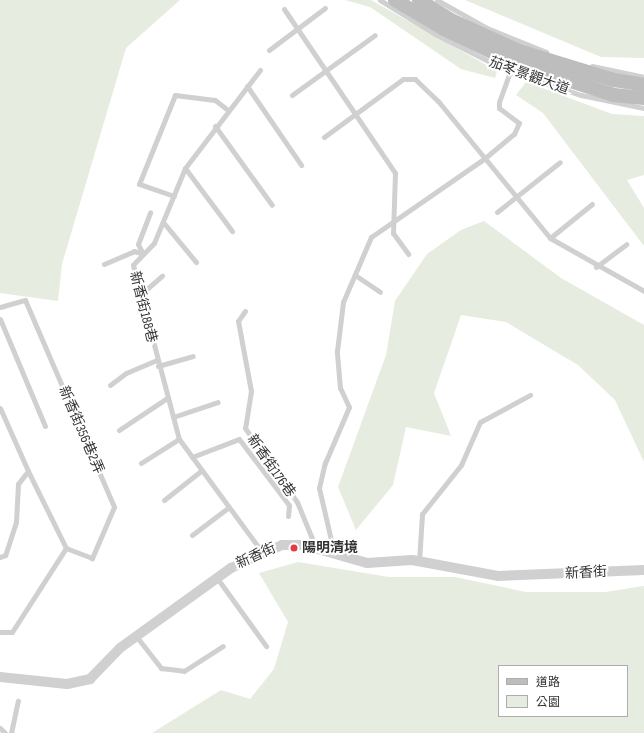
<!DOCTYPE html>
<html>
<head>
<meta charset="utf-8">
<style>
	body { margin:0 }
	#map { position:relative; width:644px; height:733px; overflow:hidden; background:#fff; font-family:"Sofia Sans Condensed","Noto Sans TC",sans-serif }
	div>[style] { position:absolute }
	.green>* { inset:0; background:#e6ecdf }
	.lane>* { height:5px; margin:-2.5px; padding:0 2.5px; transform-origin:2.5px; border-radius:2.5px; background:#d0d0d0 }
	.street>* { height:10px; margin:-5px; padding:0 5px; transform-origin:5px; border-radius:5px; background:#d0d0d0 }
	.secondary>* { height:14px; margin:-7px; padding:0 7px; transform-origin:7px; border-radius:7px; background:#bdbdbd }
	.dots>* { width:11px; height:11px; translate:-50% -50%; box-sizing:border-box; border:2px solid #fff; border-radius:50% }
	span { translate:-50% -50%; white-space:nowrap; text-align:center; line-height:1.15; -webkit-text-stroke:4px #fff; paint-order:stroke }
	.street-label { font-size:14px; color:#333 }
	.poi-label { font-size:14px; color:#333; font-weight:700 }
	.left { translate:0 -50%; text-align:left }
	.legend { position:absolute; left:498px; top:665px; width:130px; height:52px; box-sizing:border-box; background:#fff; border:1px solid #adadad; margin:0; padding:5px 7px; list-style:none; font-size:12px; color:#333 }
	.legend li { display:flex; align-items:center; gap:8px; height:20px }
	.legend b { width:20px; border:1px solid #adadad }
</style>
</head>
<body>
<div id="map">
	<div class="green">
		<i style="clip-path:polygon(0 0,180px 0,126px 48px,62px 264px,58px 301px,0 293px)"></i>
		<i style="clip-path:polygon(345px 0,371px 0,497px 71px,495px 78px,461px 69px,370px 7px)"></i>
		<i style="clip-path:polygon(465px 0,644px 0,644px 58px,601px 57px)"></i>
		<i style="clip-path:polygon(526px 82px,612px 114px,644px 116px,644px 175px,627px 180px,644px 208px,644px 246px,543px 113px,516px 95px)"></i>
		<i style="clip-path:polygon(484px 221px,561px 278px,644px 325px,644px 462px,615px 400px,578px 365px,506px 322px,461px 315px,434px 393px,451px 436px,406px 427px,393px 485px,356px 530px,338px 487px,386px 355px,395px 301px,427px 254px,461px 230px)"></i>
		<i style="clip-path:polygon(evenodd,298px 562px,389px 577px,455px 577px,526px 592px,605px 592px,644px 586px,644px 733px,152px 733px,221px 690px,250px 699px,274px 669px,288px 622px,259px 573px,298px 562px,499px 666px,627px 666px,627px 716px,499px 716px,499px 666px)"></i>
	</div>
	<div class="lane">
		<i style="left:380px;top:0;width:65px;rotate:31.7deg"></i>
		<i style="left:435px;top:34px;width:84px;rotate:26.9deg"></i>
		<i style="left:510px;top:72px;width:75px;rotate:17.9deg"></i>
		<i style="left:581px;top:95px;width:64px;rotate:11.7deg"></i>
		<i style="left:437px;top:0;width:57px;rotate:29.2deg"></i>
		<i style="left:487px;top:28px;width:64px;rotate:22.1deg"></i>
		<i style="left:284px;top:9px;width:198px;rotate:55.9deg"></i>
		<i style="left:395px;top:173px;width:60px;rotate:91.9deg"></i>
		<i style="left:393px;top:233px;width:26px;rotate:54deg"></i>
		<i style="left:269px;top:50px;width:70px;rotate:-36.9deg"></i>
		<i style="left:592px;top:66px;width:53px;rotate:11.9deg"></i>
		<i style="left:260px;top:70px;width:123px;rotate:127.4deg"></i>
		<i style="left:185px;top:168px;width:81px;rotate:112.5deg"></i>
		<i style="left:154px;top:243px;width:30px;rotate:134deg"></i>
		<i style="left:133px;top:265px;width:180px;rotate:75.2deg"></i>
		<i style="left:179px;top:439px;width:140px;rotate:53.7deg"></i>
		<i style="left:247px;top:86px;width:96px;rotate:55.6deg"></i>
		<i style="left:292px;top:95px;width:102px;rotate:-35.9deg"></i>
		<i style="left:215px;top:126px;width:97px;rotate:54.2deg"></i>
		<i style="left:324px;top:137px;width:98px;rotate:-36.3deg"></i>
		<i style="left:403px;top:79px;width:12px"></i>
		<i style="left:415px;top:79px;width:32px;rotate:44deg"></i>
		<i style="left:438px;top:101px;width:177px;rotate:50.7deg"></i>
		<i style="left:550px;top:238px;width:108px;rotate:29.4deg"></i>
		<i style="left:185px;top:168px;width:79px;rotate:53.3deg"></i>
		<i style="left:174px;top:196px;width:37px;rotate:-161deg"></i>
		<i style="left:139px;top:184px;width:96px;rotate:-68deg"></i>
		<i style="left:175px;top:95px;width:40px;rotate:7.1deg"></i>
		<i style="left:215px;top:100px;width:16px;rotate:38deg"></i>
		<i style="left:497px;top:212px;width:80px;rotate:-38.4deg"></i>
		<i style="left:163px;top:222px;width:52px;rotate:50.5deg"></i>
		<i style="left:550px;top:238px;width:54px;rotate:-39deg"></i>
		<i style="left:143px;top:254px;width:11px;rotate:-117deg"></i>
		<i style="left:138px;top:244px;width:34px;rotate:-69deg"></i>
		<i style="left:104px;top:264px;width:33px;rotate:-23deg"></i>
		<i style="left:134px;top:251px;width:9px;rotate:18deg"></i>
		<i style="left:596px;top:267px;width:38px;rotate:-37deg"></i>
		<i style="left:355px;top:275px;width:30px;rotate:34deg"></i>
		<i style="left:141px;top:294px;width:28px;rotate:-41deg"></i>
		<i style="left:0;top:307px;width:26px;rotate:-16deg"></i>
		<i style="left:25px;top:300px;width:225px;rotate:66.7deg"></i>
		<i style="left:114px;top:507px;width:56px;rotate:113.3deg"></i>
		<i style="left:92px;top:558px;width:28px;rotate:-159deg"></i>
		<i style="left:66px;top:548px;width:86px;rotate:-116.3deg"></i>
		<i style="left:245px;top:311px;width:12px;rotate:125deg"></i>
		<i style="left:238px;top:321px;width:71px;rotate:79.5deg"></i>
		<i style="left:251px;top:391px;width:37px;rotate:99deg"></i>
		<i style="left:245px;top:428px;width:90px;rotate:54.9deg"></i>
		<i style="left:297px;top:502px;width:50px;rotate:67.6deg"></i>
		<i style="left:0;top:319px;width:116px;rotate:67.2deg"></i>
		<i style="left:158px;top:366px;width:36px;rotate:-16deg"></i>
		<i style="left:110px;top:385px;width:20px;rotate:-37deg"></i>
		<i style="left:126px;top:373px;width:34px;rotate:-23deg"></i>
		<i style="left:0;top:408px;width:69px;rotate:66deg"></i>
		<i style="left:28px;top:471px;width:16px;rotate:128deg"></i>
		<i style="left:18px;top:484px;width:38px;rotate:93deg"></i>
		<i style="left:16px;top:522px;width:35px;rotate:108deg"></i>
		<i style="left:5px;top:555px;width:5px;rotate:158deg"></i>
		<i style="left:173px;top:417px;width:47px;rotate:-18.4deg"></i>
		<i style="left:119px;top:430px;width:58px;rotate:-33.7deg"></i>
		<i style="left:192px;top:457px;width:50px;rotate:-21deg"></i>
		<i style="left:239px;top:439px;width:83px;rotate:52.9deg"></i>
		<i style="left:289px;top:505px;width:11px;rotate:95deg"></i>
		<i style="left:141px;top:463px;width:45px;rotate:-32.3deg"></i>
		<i style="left:164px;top:500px;width:48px;rotate:-38.3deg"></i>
		<i style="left:192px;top:535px;width:46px;rotate:-37.1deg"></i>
		<i style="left:334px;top:553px;width:67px;rotate:-103deg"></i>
		<i style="left:319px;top:488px;width:26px;rotate:-77deg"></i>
		<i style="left:325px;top:463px;width:61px;rotate:-66.8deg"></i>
		<i style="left:349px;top:407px;width:21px;rotate:-115deg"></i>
		<i style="left:340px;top:388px;width:37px;rotate:-95deg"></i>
		<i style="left:337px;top:351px;width:49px;rotate:-83deg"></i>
		<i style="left:343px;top:302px;width:71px;rotate:-66.7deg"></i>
		<i style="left:371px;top:237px;width:139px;rotate:-34.7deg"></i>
		<i style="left:485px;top:158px;width:38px;rotate:-40deg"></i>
		<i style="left:514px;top:134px;width:12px;rotate:-66deg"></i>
		<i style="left:519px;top:123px;width:25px;rotate:-143deg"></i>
		<i style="left:499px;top:108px;width:6px;rotate:-90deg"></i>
		<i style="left:499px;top:102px;width:32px;rotate:-70deg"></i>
		<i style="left:419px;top:562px;width:48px;rotate:-86.4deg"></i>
		<i style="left:422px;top:514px;width:63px;rotate:-51.5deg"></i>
		<i style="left:461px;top:465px;width:47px;rotate:-66.2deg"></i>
		<i style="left:480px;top:422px;width:57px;rotate:-28.4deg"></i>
		<i style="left:217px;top:578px;width:84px;rotate:54.2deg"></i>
		<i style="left:0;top:632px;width:12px"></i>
		<i style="left:12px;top:632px;width:100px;rotate:-57.3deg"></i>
		<i style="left:136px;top:636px;width:41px;rotate:52deg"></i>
		<i style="left:161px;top:668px;width:23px;rotate:7deg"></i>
		<i style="left:184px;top:671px;width:46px;rotate:-32.7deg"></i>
		<i style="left:0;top:728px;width:7px;rotate:45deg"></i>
		<i style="left:11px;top:733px;width:33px;rotate:-78deg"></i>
	</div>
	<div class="street">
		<i style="left:0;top:677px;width:67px;rotate:6deg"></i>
		<i style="left:67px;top:684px;width:24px;rotate:-12deg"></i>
		<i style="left:90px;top:679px;width:43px;rotate:-45.9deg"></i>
		<i style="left:120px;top:648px;width:137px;rotate:-35.8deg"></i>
		<i style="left:231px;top:568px;width:56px;rotate:-24.3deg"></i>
		<i style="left:282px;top:545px;width:22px"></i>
		<i style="left:304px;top:545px;width:66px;rotate:15.9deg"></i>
		<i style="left:367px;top:563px;width:45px;rotate:-3.8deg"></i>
		<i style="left:412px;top:560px;width:87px;rotate:10.5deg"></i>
		<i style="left:498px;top:576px;width:146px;rotate:-2.4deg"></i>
	</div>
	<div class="secondary">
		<i style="left:395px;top:0;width:57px;rotate:30.6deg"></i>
		<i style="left:444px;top:29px;width:79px;rotate:25.6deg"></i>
		<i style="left:515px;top:63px;width:104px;rotate:17.9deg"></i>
		<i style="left:614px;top:95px;width:30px;rotate:6deg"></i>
		<i style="left:419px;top:0;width:38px;rotate:32deg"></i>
		<i style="left:451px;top:20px;width:75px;rotate:24.5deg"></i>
		<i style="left:519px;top:51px;width:99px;rotate:17deg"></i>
		<i style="left:614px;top:80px;width:30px;rotate:9deg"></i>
	</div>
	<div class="dots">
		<i style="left:294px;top:548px;background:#e63946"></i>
	</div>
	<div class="street-label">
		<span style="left:529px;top:76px;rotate:20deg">茄苳景觀大道</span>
		<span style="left:143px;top:307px;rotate:76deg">新香街188巷</span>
		<span style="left:81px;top:430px;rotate:67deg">新香街356巷2弄</span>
		<span style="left:271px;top:466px;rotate:55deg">新香街176巷</span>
		<span style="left:256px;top:556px;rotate:-24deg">新香街</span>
		<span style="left:586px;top:573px;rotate:-3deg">新香街</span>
	</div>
	<div class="poi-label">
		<span class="left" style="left:302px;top:548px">陽明清境</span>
	</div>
	<ul class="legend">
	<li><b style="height:5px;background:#bdbdbd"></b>道路</li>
	<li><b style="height:11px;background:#e6ecdf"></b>公園</li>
	</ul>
</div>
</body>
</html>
